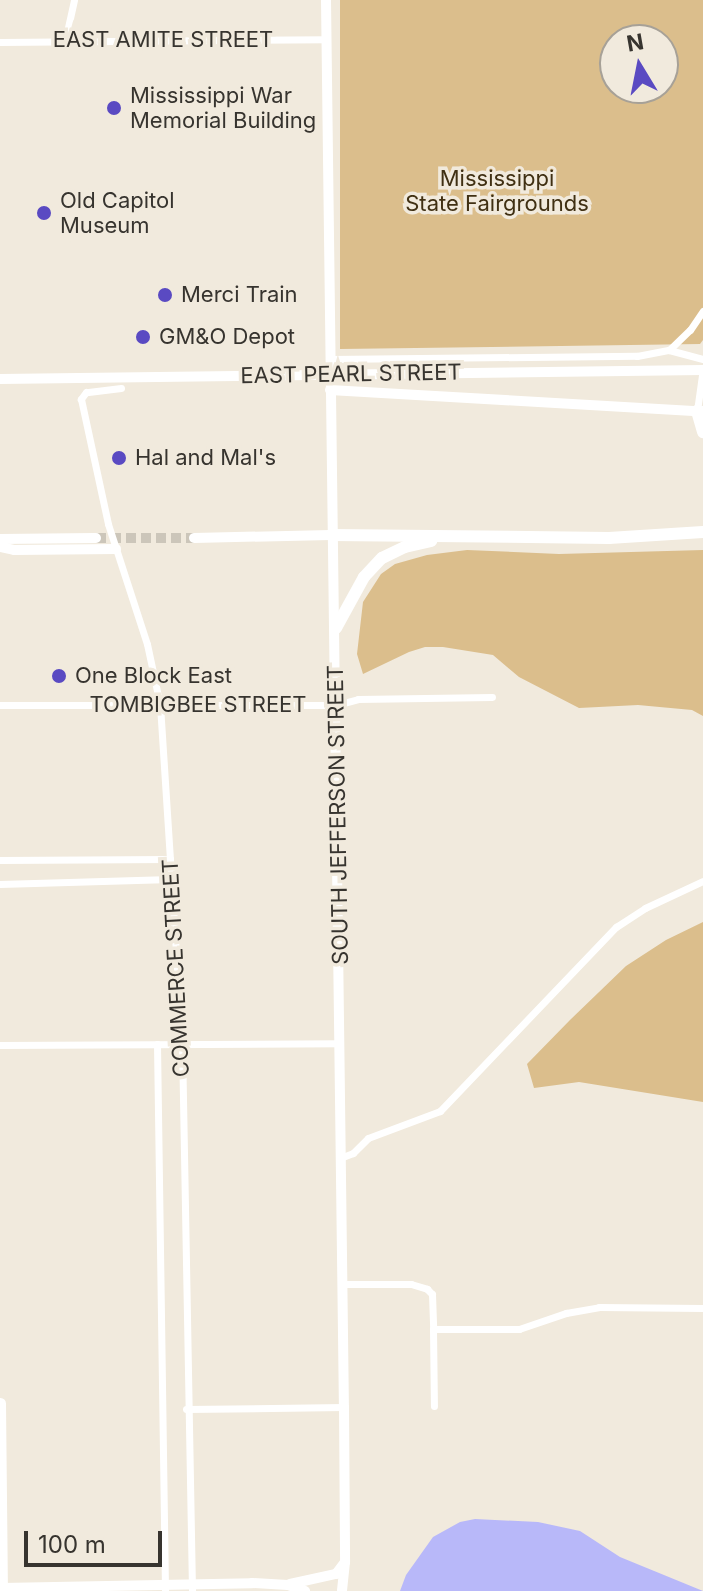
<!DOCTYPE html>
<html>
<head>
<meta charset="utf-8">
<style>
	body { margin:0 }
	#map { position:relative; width:703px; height:1591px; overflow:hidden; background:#f1eadd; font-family:Inter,sans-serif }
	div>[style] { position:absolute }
	.green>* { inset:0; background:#dbbe8c }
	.water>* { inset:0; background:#b8b8f9 }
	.secondary-tunnel>* { height:10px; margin-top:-5px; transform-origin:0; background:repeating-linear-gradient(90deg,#ccc6ba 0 10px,transparent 0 15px) }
	.street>* { height:7px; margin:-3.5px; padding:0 3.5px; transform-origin:3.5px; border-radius:3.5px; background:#fff }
	.secondary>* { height:10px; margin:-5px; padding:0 5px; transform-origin:5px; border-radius:5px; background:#fff }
	.primary>* { height:11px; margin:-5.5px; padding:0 5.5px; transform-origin:5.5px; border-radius:5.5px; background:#fff }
	.highway>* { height:12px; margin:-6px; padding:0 6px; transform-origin:6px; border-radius:6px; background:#fff }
	.dots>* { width:22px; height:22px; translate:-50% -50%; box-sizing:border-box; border:4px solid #f1eadd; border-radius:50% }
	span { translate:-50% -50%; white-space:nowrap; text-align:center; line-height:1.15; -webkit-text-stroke:7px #f1eadd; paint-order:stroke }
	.street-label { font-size:22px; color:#37342f }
	.poi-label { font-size:22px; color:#37342f }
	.left { translate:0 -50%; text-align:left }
	.park-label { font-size:22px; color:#403013 }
	.north { position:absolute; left:599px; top:24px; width:80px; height:80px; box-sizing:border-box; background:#f1eadd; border:2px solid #a7a197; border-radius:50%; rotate:350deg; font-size:22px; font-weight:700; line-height:32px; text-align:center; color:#37342f }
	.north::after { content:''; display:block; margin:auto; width:28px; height:36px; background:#5a4ac2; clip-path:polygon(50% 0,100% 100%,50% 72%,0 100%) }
	.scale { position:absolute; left:24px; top:1531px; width:138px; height:36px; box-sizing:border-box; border:4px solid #37342f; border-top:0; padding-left:10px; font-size:24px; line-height:28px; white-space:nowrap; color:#37342f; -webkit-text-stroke:6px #f1eadd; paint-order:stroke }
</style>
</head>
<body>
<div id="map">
	<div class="green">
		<i style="clip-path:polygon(evenodd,340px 0,703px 0,703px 340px,700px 344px,340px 349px,340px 0,615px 40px,663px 40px,663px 88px,615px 88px,615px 40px)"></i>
		<i style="clip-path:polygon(467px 550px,559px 554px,703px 550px,703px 716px,692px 710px,638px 705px,579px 708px,519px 677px,493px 655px,443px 647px,425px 647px,409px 652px,363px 674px,357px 654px,363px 602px,381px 574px,395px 564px,427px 555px)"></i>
		<i style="clip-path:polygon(703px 922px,703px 1102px,579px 1082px,534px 1088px,527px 1064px,570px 1020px,626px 966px,666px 940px)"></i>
	</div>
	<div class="water">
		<i style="clip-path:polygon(475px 1519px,538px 1522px,580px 1531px,620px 1557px,703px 1591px,400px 1591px,406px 1575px,433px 1537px,460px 1522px)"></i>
	</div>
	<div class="secondary-tunnel">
		<i style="left:96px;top:538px;width:98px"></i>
	</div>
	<div class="street">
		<i style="left:65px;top:41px;width:42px;rotate:-77.6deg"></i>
		<i style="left:0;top:42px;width:327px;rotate:-0.5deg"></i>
		<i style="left:669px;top:350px;width:35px;rotate:15deg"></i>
		<i style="left:330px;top:359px;width:307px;rotate:-0.6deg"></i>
		<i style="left:637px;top:356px;width:33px;rotate:-11deg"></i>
		<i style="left:669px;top:350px;width:29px;rotate:-44deg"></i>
		<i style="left:690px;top:330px;width:23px;rotate:-56deg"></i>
		<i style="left:121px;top:388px;width:35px;rotate:173deg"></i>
		<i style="left:86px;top:392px;width:9px;rotate:126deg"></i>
		<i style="left:81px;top:399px;width:128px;rotate:77.8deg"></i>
		<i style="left:108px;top:524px;width:126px;rotate:72deg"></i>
		<i style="left:147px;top:644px;width:62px;rotate:78deg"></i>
		<i style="left:160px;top:705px;width:340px;rotate:86.3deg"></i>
		<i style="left:182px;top:1044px;width:547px;rotate:88.95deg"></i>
		<i style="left:697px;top:411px;width:43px;rotate:-82.1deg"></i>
		<i style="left:0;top:705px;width:336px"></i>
		<i style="left:336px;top:705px;width:23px;rotate:-15deg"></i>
		<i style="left:358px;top:699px;width:134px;rotate:-0.9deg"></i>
		<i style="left:0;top:860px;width:170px;rotate:-0.3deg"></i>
		<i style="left:0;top:884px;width:171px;rotate:-1.7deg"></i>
		<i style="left:157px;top:1044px;width:547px;rotate:89.16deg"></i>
		<i style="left:0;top:1045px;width:340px;rotate:-0.3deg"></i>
		<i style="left:340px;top:1158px;width:14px;rotate:-21deg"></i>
		<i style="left:353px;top:1153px;width:21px;rotate:-45deg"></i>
		<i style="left:368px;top:1138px;width:77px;rotate:-20.6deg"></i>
		<i style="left:440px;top:1111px;width:255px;rotate:-46.3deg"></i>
		<i style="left:616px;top:927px;width:35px;rotate:-33deg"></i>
		<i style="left:645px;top:908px;width:64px;rotate:-25deg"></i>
		<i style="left:342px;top:1284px;width:69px"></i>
		<i style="left:411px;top:1284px;width:17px;rotate:17deg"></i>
		<i style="left:427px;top:1289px;width:7px;rotate:45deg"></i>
		<i style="left:432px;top:1294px;width:35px;rotate:88deg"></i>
		<i style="left:433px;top:1329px;width:86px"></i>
		<i style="left:519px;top:1329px;width:50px;rotate:-18.8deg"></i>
		<i style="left:566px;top:1313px;width:34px;rotate:-10deg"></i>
		<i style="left:599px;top:1307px;width:104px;rotate:0.6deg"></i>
		<i style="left:433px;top:1329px;width:77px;rotate:89.3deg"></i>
		<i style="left:186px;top:1409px;width:158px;rotate:-0.7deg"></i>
	</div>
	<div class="secondary">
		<i style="left:326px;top:0;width:1407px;rotate:89.27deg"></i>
		<i style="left:344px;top:1407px;width:155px;rotate:89.6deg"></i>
		<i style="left:345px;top:1562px;width:29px;rotate:96deg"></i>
		<i style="left:0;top:379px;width:703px;rotate:-0.73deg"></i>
		<i style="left:330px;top:390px;width:368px;rotate:3.3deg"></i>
		<i style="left:194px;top:538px;width:137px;rotate:-1.3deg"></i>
		<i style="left:0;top:539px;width:96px;rotate:-0.6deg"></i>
		<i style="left:0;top:547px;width:14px;rotate:12deg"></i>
		<i style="left:14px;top:550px;width:102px;rotate:-0.6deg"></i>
		<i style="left:290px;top:1584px;width:47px;rotate:-12.3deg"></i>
		<i style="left:336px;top:1574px;width:15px;rotate:-53deg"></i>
		<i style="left:2px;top:1588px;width:250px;rotate:-1.1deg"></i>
		<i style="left:252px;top:1583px;width:36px;rotate:3deg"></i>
		<i style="left:288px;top:1585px;width:18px;rotate:19deg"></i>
	</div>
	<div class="primary">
		<i style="left:0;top:1403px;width:188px;rotate:89.4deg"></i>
	</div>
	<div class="highway">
		<i style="left:703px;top:412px;width:6px;rotate:-171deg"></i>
		<i style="left:697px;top:411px;width:22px;rotate:74deg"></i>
		<i style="left:331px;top:535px;width:278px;rotate:0.6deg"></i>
		<i style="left:609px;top:538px;width:94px;rotate:-3.7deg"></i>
		<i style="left:336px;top:628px;width:58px;rotate:-61.2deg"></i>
		<i style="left:364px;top:577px;width:26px;rotate:-47deg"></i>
		<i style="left:382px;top:558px;width:25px;rotate:-26deg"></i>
		<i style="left:405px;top:547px;width:27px;rotate:-13deg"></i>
	</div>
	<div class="dots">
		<i style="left:114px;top:108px;background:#5a4ac2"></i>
		<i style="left:44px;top:213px;background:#5a4ac2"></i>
		<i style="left:165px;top:295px;background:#5a4ac2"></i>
		<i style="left:143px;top:337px;background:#5a4ac2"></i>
		<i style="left:119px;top:458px;background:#5a4ac2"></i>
		<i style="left:59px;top:676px;background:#5a4ac2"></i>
	</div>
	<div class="street-label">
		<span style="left:163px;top:40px">EAST AMITE STREET</span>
		<span style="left:351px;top:374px;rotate:-1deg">EAST PEARL STREET</span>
		<span style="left:198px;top:705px">TOMBIGBEE STREET</span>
		<span style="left:338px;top:815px;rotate:-91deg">SOUTH JEFFERSON STREET</span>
		<span style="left:176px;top:968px;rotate:-93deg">COMMERCE STREET</span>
	</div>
	<div class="poi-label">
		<span class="left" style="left:130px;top:108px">Mississippi War<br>Memorial Building</span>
		<span class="left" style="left:60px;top:213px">Old Capitol<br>Museum</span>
		<span class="left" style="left:181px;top:295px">Merci Train</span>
		<span class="left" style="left:159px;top:337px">GM&amp;O Depot</span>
		<span class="left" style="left:135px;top:458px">Hal and Mal's</span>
		<span class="left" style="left:75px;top:676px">One Block East</span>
	</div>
	<div class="park-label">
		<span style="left:497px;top:191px">Mississippi<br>State Fairgrounds</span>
	</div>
	<div class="north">N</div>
	<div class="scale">100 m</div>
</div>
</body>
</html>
